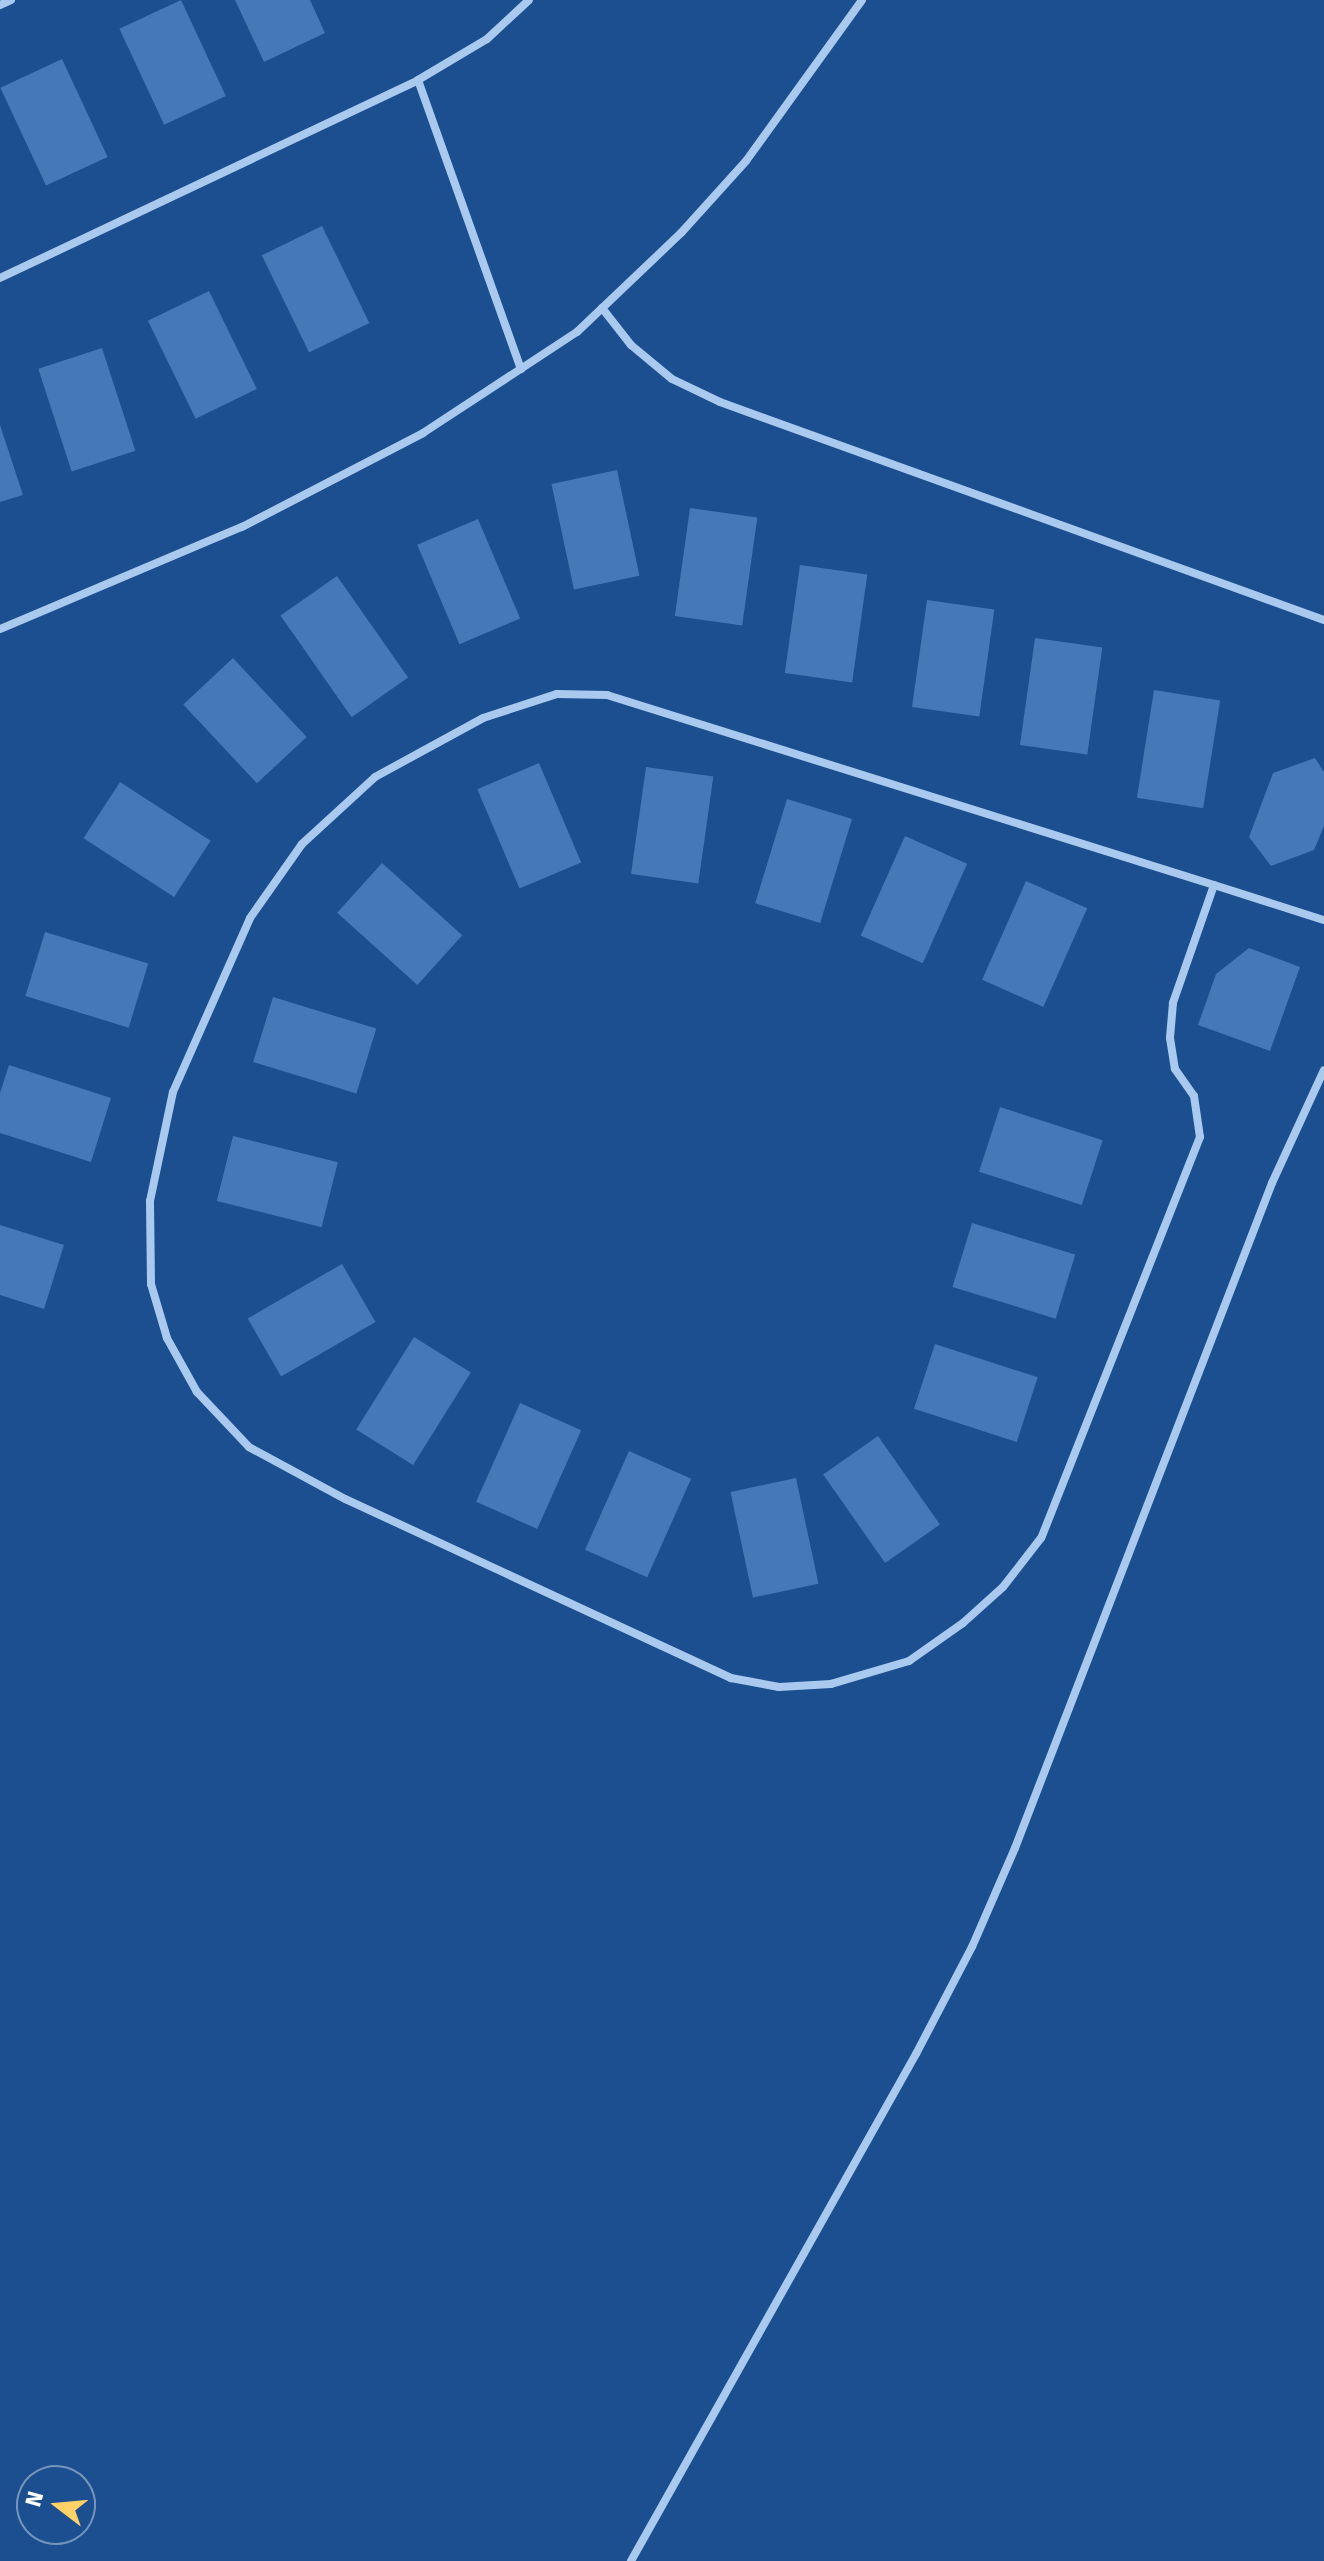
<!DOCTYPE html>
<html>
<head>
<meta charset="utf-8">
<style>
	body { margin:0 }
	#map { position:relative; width:1324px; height:2561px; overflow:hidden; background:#1b4f8f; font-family:"Fira Sans",sans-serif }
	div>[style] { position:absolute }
	.building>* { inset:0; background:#4478b7; transform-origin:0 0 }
	.street>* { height:8px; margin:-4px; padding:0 4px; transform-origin:4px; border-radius:4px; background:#a9c9ee }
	span { translate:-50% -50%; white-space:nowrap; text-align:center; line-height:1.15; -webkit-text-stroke:6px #1b4f8f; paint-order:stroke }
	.north { position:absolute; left:16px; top:2465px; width:80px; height:80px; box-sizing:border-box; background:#1b4f8f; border:2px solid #7695bc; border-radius:50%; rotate:286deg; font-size:22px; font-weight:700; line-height:32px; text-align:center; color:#fff }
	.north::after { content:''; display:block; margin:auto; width:28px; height:36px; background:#ffd166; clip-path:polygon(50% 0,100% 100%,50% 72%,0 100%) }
</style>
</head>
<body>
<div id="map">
	<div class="building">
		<i style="left:181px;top:0;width:106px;height:68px;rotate:65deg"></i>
		<i style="clip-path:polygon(235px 0,310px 0,325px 33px,264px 62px)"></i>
		<i style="left:62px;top:59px;width:108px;height:68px;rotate:65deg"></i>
		<i style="left:322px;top:226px;width:108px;height:67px;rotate:64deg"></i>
		<i style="left:209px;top:291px;width:109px;height:68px;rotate:64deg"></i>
		<i style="left:102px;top:348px;width:108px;height:67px;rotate:72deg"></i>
		<i style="clip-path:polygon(0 425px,23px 495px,0 502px)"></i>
		<i style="left:617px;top:470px;width:108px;height:67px;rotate:78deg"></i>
		<i style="left:690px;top:508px;width:68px;height:109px;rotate:8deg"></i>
		<i style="left:478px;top:519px;width:108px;height:66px;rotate:67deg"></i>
		<i style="left:800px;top:565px;width:68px;height:109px;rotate:8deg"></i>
		<i style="left:337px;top:576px;width:124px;height:69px;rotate:55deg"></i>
		<i style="left:927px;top:600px;width:68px;height:108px;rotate:8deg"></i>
		<i style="left:1035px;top:638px;width:68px;height:108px;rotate:8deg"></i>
		<i style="left:233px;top:658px;width:108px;height:68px;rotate:47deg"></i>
		<i style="left:1154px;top:690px;width:67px;height:109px;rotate:9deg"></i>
		<i style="clip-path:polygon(1315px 758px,1324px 772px,1324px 826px,1314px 850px,1271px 866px,1249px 837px,1273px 773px)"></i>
		<i style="left:539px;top:763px;width:108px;height:67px;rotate:67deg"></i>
		<i style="left:646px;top:767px;width:68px;height:108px;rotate:8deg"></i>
		<i style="left:120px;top:782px;width:108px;height:67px;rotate:33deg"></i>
		<i style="left:787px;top:799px;width:68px;height:109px;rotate:17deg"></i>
		<i style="left:905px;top:836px;width:68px;height:109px;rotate:24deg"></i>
		<i style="left:382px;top:863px;width:108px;height:67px;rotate:42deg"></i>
		<i style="left:1026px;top:881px;width:67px;height:108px;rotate:24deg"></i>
		<i style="left:45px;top:932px;width:108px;height:67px;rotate:17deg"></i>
		<i style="clip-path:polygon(1249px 948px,1300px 967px,1270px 1051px,1198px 1025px,1216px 974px)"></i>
		<i style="left:273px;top:997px;width:108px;height:68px;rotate:17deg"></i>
		<i style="clip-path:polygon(9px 1065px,111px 1098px,91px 1162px,0 1133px,0 1093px)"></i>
		<i style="left:1000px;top:1107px;width:108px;height:68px;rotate:18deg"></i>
		<i style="left:233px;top:1136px;width:108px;height:67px;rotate:14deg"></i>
		<i style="left:972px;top:1223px;width:108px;height:67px;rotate:17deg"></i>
		<i style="clip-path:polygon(0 1225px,64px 1245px,44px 1309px,0 1295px)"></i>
		<i style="left:342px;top:1264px;width:67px;height:109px;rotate:60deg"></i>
		<i style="left:414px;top:1337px;width:67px;height:109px;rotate:32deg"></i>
		<i style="left:935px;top:1344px;width:108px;height:68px;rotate:18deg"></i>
		<i style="left:520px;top:1403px;width:67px;height:108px;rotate:24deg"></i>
		<i style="left:878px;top:1436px;width:108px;height:67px;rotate:55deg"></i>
		<i style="left:629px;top:1451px;width:68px;height:108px;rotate:24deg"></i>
		<i style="left:796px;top:1478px;width:108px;height:67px;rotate:78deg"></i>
	</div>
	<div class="street">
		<i style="left:0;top:5px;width:12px;rotate:-24deg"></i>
		<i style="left:418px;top:80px;width:307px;rotate:70.4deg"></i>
		<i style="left:0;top:278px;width:463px;rotate:-25.3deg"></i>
		<i style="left:418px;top:80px;width:80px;rotate:-30.7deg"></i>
		<i style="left:487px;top:39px;width:57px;rotate:-42.9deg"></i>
		<i style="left:602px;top:308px;width:47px;rotate:51.9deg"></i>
		<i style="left:631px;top:345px;width:53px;rotate:39.7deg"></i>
		<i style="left:672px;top:379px;width:53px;rotate:25.6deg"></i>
		<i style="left:720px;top:402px;width:642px;rotate:19.85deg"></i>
		<i style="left:0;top:629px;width:263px;rotate:-22.9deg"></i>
		<i style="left:242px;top:527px;width:204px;rotate:-27.4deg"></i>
		<i style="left:423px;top:433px;width:184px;rotate:-33.3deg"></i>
		<i style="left:577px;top:332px;width:144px;rotate:-43.6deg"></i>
		<i style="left:681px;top:233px;width:97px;rotate:-47.9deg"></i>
		<i style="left:746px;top:161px;width:198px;rotate:-54.2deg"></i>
		<i style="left:1214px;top:885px;width:125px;rotate:109.2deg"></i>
		<i style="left:1173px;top:1003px;width:35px;rotate:95deg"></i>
		<i style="left:1170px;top:1038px;width:31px;rotate:81deg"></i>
		<i style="left:1175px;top:1069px;width:33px;rotate:55deg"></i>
		<i style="left:1194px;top:1096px;width:41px;rotate:81.7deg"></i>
		<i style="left:1200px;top:1137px;width:431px;rotate:111.6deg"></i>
		<i style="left:1041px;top:1538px;width:62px;rotate:127.8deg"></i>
		<i style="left:1003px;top:1587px;width:54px;rotate:138deg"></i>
		<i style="left:963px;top:1623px;width:66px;rotate:144.9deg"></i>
		<i style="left:909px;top:1661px;width:81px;rotate:163.6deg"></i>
		<i style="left:831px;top:1684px;width:52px;rotate:176.7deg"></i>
		<i style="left:779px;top:1687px;width:49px;rotate:-169.4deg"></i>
		<i style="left:731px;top:1678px;width:425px;rotate:-155.1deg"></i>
		<i style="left:345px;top:1499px;width:109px;rotate:-151.6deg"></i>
		<i style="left:249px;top:1447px;width:76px;rotate:-133.4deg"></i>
		<i style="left:197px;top:1392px;width:62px;rotate:-119.1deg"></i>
		<i style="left:167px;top:1338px;width:56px;rotate:-106.5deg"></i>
		<i style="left:151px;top:1284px;width:83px;rotate:-90.7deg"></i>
		<i style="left:150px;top:1201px;width:111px;rotate:-78.1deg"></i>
		<i style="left:173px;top:1092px;width:190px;rotate:-66.1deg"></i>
		<i style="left:250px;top:918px;width:90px;rotate:-54.9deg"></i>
		<i style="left:302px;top:844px;width:99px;rotate:-42.5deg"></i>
		<i style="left:375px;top:777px;width:123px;rotate:-28.6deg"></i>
		<i style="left:483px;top:718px;width:78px;rotate:-18deg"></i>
		<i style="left:557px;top:694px;width:50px;rotate:1.1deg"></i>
		<i style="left:607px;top:695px;width:636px;rotate:17.38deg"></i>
		<i style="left:1214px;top:885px;width:115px;rotate:17.7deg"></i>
		<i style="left:631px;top:2561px;width:582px;rotate:-60.66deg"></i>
		<i style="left:916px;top:2054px;width:121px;rotate:-62.4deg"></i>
		<i style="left:972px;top:1947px;width:108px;rotate:-66.5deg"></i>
		<i style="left:1015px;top:1848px;width:713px;rotate:-68.87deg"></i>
		<i style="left:1272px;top:1183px;width:124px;rotate:-65.3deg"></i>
	</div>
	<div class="north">N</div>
</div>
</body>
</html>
